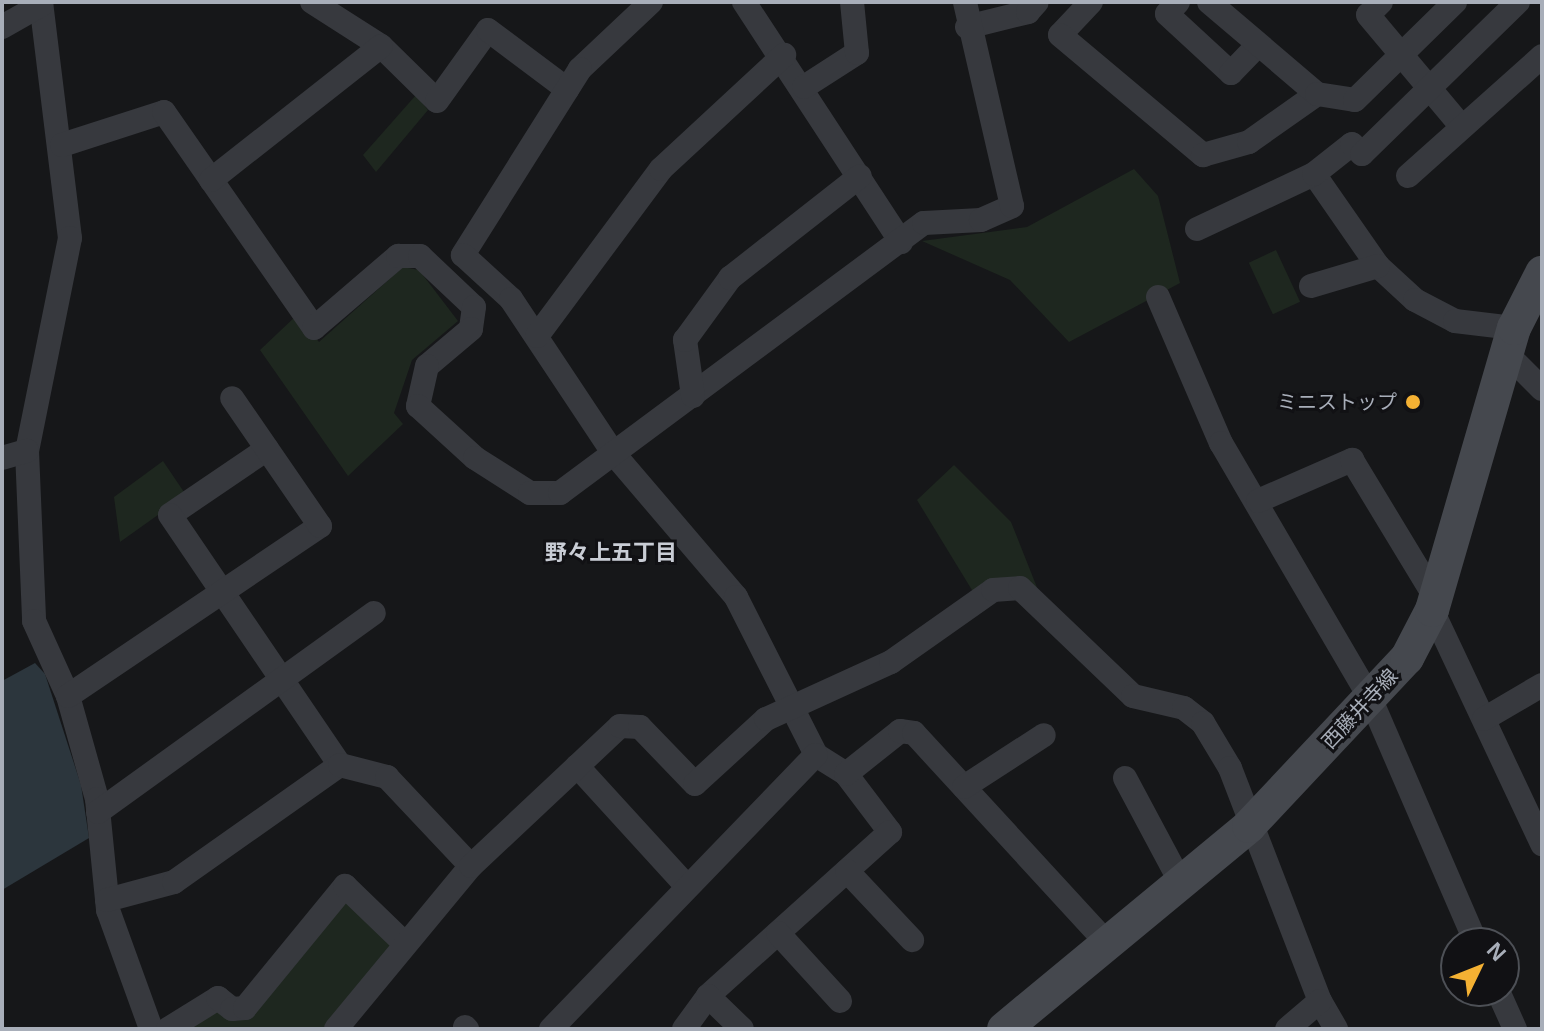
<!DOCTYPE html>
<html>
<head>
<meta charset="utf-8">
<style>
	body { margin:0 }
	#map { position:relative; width:1544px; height:1031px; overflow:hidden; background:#161719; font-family:Helvetica,"Noto Sans JP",sans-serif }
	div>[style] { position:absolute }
	.green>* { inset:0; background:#1e271f; transform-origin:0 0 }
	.water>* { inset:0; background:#2c363d }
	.minor>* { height:24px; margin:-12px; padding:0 12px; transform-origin:12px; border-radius:12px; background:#37393e }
	.secondary>* { height:34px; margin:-17px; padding:0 17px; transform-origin:17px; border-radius:17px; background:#45484e }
	.dots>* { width:22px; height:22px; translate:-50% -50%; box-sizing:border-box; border:4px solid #111114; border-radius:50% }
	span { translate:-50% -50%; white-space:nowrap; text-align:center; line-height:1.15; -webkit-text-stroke:6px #111114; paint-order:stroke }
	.poi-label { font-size:20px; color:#a8aeb9 }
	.right { translate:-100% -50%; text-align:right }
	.street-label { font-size:20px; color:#a8aeb9 }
	.neighbourhood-label { font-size:22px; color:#c9cdd5; font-weight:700 }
	.frame { position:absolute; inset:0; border:4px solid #a8aeb9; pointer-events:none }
	.north { position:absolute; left:1440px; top:927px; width:80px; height:80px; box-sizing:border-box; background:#111114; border:2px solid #4d5056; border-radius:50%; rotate:47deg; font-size:22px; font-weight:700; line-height:32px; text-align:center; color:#a8aeb9 }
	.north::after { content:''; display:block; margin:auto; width:28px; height:36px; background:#f4b133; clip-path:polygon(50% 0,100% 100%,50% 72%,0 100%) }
</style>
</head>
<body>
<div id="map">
	<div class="green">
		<i style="clip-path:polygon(416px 95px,428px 110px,376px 172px,363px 155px)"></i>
		<i style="clip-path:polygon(1134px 169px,1158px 196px,1180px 283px,1069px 342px,1010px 280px,922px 241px,1027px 227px)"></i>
		<i style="left:1276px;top:250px;width:57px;height:30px;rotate:65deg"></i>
		<i style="clip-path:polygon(403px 267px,419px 270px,458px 321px,412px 360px,394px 413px,403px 424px,348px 476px,260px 350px,297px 315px,319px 342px)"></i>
		<i style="clip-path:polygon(163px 461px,186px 495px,120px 542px,114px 497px)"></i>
		<i style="clip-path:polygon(954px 465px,1011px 522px,1040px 595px,975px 595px,917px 500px)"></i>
		<i style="clip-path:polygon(346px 896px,395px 944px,326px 1029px,182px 1029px,218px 1008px,229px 1017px)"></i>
	</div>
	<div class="water">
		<i style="clip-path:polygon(35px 663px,45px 674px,81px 785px,89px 838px,2px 890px,2px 681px)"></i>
	</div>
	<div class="minor">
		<i style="left:41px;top:2px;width:238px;rotate:83deg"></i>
		<i style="left:70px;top:238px;width:217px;rotate:101.4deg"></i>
		<i style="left:27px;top:451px;width:170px;rotate:87.6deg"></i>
		<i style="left:34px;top:621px;width:82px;rotate:65.6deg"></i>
		<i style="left:68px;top:696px;width:107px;rotate:74.3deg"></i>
		<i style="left:97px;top:799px;width:112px;rotate:84.3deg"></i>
		<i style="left:108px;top:910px;width:127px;rotate:70.1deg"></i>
		<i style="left:312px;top:2px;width:82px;rotate:32.5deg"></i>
		<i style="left:381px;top:46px;width:78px;rotate:44.5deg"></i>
		<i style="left:437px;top:101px;width:87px;rotate:-54.3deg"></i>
		<i style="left:488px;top:30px;width:99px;rotate:36.8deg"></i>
		<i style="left:651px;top:2px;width:98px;rotate:136.7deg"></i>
		<i style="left:580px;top:69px;width:220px;rotate:122.2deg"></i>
		<i style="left:463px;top:255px;width:65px;rotate:42.5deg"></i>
		<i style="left:511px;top:299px;width:186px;rotate:56.4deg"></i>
		<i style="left:614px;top:454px;width:188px;rotate:49.5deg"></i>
		<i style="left:736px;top:597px;width:177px;rotate:63.1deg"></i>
		<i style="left:816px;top:755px;width:36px;rotate:32deg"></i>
		<i style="left:846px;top:774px;width:73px;rotate:52.8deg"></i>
		<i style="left:890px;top:832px;width:245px;rotate:138deg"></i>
		<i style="left:708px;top:996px;width:41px;rotate:126deg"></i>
		<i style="left:744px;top:2px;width:287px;rotate:56.8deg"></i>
		<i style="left:1091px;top:2px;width:45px;rotate:133.2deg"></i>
		<i style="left:1060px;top:35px;width:187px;rotate:40deg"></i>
		<i style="left:1203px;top:155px;width:48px;rotate:-15.8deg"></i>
		<i style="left:1249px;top:142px;width:83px;rotate:-35.2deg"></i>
		<i style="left:1178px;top:2px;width:16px;rotate:133deg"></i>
		<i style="left:1167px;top:14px;width:87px;rotate:42.7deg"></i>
		<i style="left:1231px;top:73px;width:39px;rotate:-46deg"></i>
		<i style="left:1209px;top:2px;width:142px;rotate:40.4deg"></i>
		<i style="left:1317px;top:94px;width:38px;rotate:9deg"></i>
		<i style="left:1355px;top:100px;width:140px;rotate:-44.4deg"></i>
		<i style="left:1381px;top:2px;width:18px;rotate:135deg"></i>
		<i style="left:1368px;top:15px;width:146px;rotate:50deg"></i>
		<i style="left:2px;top:27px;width:45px;rotate:-29.4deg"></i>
		<i style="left:967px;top:27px;width:63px;rotate:-13.8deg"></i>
		<i style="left:1028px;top:12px;width:13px;rotate:-48deg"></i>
		<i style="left:804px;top:87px;width:63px;rotate:-32.7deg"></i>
		<i style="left:857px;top:53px;width:51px;rotate:-95.6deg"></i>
		<i style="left:62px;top:145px;width:107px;rotate:-17.9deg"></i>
		<i style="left:164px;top:112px;width:263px;rotate:55.2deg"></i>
		<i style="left:314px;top:328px;width:111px;rotate:-40.6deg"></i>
		<i style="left:398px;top:256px;width:22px"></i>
		<i style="left:420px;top:256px;width:74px;rotate:43.4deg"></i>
		<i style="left:474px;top:307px;width:22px;rotate:98deg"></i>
		<i style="left:471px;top:329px;width:57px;rotate:139.9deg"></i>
		<i style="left:427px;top:366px;width:41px;rotate:102.7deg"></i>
		<i style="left:418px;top:406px;width:77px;rotate:42.4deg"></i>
		<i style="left:475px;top:458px;width:65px;rotate:32.5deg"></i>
		<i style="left:530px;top:493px;width:30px"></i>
		<i style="left:560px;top:493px;width:453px;rotate:-36.6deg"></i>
		<i style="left:924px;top:223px;width:57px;rotate:-3deg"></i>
		<i style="left:981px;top:220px;width:34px;rotate:-24deg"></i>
		<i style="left:1012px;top:206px;width:209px;rotate:-103deg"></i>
		<i style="left:1314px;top:174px;width:112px;rotate:55.2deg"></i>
		<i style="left:1378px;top:266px;width:50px;rotate:42.6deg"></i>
		<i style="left:1415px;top:300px;width:45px;rotate:27.7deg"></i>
		<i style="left:1455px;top:321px;width:59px;rotate:6.8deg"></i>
		<i style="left:1408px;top:176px;width:180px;rotate:-41.8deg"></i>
		<i style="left:211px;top:180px;width:216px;rotate:-38.2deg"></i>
		<i style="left:1197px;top:229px;width:129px;rotate:-25.2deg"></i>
		<i style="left:1314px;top:174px;width:48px;rotate:-38.3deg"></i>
		<i style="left:1352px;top:144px;width:14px;rotate:45deg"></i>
		<i style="left:1362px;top:154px;width:218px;rotate:-44.3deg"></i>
		<i style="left:1311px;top:286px;width:70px;rotate:-16.6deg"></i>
		<i style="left:1158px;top:297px;width:159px;rotate:66.7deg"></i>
		<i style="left:1221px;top:443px;width:298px;rotate:59.7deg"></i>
		<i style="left:1371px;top:700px;width:265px;rotate:66.6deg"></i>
		<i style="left:537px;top:336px;width:208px;rotate:-53.4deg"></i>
		<i style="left:661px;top:169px;width:168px;rotate:-42.8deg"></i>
		<i style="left:1508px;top:355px;width:48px;rotate:45deg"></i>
		<i style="left:693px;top:396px;width:57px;rotate:-98.1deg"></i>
		<i style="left:685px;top:340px;width:77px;rotate:-54deg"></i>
		<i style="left:730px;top:278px;width:165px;rotate:-38.1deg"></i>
		<i style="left:267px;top:449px;width:117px;rotate:145.8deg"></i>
		<i style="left:170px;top:515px;width:302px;rotate:55.8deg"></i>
		<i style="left:2px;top:458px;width:26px;rotate:-16deg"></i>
		<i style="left:1258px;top:501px;width:103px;rotate:-23.6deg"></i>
		<i style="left:1352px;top:460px;width:160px;rotate:58.8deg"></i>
		<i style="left:1432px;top:610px;width:259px;rotate:64.8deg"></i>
		<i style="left:68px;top:696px;width:304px;rotate:-34deg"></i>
		<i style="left:320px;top:526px;width:155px;rotate:-124.5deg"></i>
		<i style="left:1484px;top:719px;width:67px;rotate:-30.4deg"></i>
		<i style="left:577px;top:766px;width:159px;rotate:47.6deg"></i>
		<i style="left:846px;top:774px;width:69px;rotate:-38.5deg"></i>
		<i style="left:900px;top:731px;width:14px;rotate:8deg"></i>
		<i style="left:914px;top:733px;width:285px;rotate:47.4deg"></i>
		<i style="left:1125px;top:778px;width:119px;rotate:61.9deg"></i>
		<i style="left:964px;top:787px;width:95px;rotate:-33deg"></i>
		<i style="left:98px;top:812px;width:340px;rotate:-35.8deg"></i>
		<i style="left:847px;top:871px;width:95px;rotate:46.7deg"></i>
		<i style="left:107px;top:900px;width:69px;rotate:-15deg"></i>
		<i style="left:174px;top:882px;width:203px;rotate:-35.2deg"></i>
		<i style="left:340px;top:765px;width:49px;rotate:14.3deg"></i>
		<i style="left:387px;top:777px;width:122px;rotate:46.7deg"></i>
		<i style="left:778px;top:933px;width:92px;rotate:47.6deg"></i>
		<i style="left:1498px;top:991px;width:42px;rotate:65.9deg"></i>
		<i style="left:708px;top:996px;width:47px;rotate:44.1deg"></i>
		<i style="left:1320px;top:1001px;width:32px;rotate:60deg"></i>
		<i style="left:465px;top:1027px;width:3px;rotate:45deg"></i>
		<i style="left:168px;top:1029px;width:59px;rotate:-31.8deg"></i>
		<i style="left:218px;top:998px;width:18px;rotate:38deg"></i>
		<i style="left:232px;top:1009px;width:13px;rotate:-4deg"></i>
		<i style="left:245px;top:1008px;width:158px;rotate:-50.7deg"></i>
		<i style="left:345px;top:886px;width:82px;rotate:44deg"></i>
		<i style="left:336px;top:1029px;width:212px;rotate:-50.4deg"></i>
		<i style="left:471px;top:866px;width:204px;rotate:-43.2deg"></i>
		<i style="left:620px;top:726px;width:20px;rotate:3deg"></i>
		<i style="left:640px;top:727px;width:79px;rotate:46deg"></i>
		<i style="left:695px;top:784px;width:96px;rotate:-42.5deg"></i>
		<i style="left:766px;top:719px;width:137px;rotate:-24.5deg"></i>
		<i style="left:891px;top:662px;width:125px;rotate:-35.2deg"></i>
		<i style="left:993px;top:590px;width:27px;rotate:-4deg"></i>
		<i style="left:1020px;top:588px;width:156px;rotate:43.7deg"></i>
		<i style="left:1133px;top:696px;width:52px;rotate:13.2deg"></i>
		<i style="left:1184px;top:708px;width:24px;rotate:38deg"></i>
		<i style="left:1203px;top:723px;width:52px;rotate:59deg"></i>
		<i style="left:1230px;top:768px;width:250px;rotate:68.9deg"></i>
		<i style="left:1320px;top:1001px;width:43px;rotate:139.7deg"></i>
		<i style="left:551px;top:1029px;width:381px;rotate:-46deg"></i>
	</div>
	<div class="secondary">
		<i style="left:1004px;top:1029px;width:318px;rotate:-39.6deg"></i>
		<i style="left:1249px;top:826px;width:231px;rotate:-46.8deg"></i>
		<i style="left:1407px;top:658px;width:54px;rotate:-62.5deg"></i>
		<i style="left:1432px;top:610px;width:294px;rotate:-73.8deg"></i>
		<i style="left:1514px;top:328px;width:62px;rotate:-63deg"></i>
	</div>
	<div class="dots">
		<i style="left:1413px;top:402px;background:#f4b133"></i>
	</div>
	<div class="poi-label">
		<span class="right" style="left:1397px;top:402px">ミニストップ</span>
	</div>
	<div class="street-label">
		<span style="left:1360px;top:709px;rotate:-47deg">西藤井寺線</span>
	</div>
	<div class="neighbourhood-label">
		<span style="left:611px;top:553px">野々上五丁目</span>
	</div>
	<div class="frame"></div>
	<div class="north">N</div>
</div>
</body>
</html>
